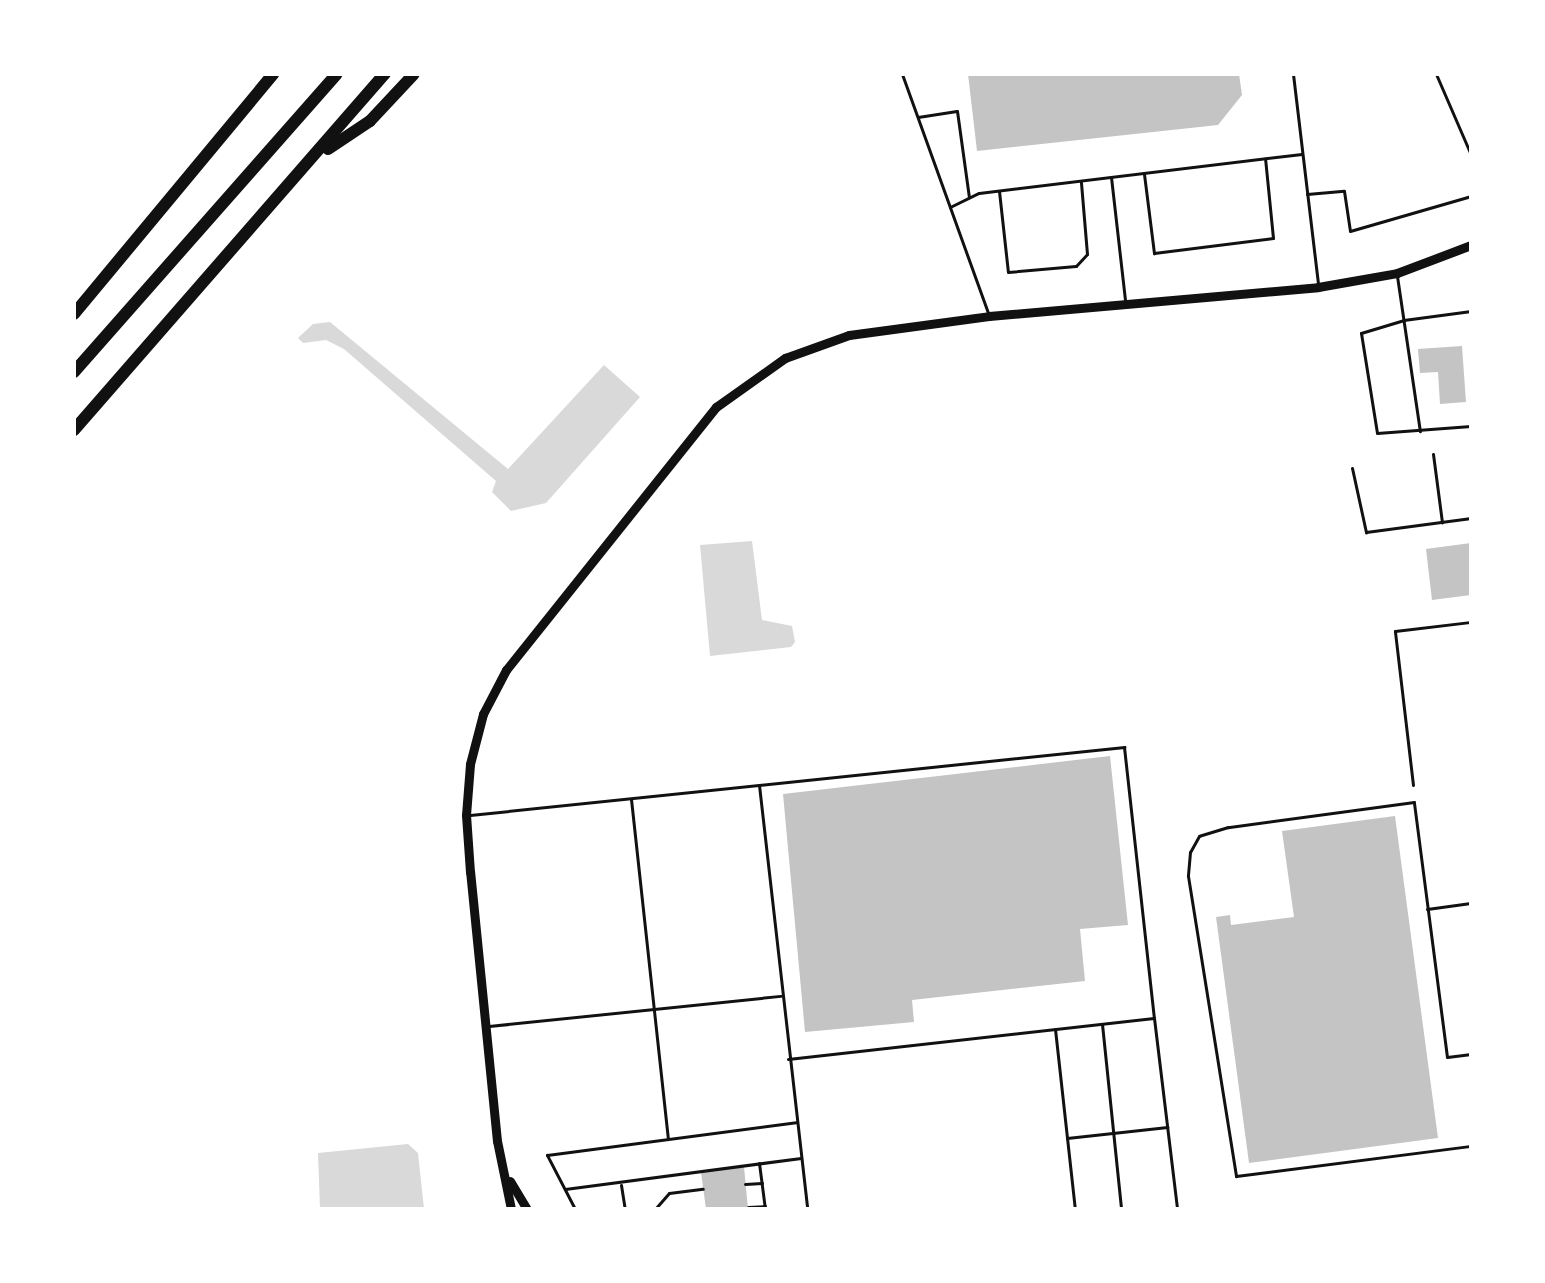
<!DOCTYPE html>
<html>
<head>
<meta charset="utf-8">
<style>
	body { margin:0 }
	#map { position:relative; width:1545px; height:1283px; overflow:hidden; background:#fff; font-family:Arial,sans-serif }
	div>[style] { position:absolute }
	.water>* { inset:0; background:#d9d9d9 }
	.building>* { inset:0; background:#c4c4c4 }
	.service>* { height:3px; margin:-1.5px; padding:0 1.5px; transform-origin:1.5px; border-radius:1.5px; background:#111 }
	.tertiary>* { height:9px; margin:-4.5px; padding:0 4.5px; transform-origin:4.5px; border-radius:4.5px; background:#111 }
	.motorway>* { height:12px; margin:-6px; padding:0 6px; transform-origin:6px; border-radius:6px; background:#111 }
	span { translate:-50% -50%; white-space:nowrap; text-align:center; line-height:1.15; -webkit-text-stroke:6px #fff; paint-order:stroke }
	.frame { position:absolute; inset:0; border:76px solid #fff; pointer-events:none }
</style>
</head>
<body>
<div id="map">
	<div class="water">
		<i style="clip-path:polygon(330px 322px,508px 469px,604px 365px,640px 397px,546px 503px,511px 511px,492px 492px,496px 481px,344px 349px,326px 340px,303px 343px,298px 338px,313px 324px)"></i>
		<i style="clip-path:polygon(752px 541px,762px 620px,792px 626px,795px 642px,791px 647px,710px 656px,700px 545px)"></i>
		<i style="clip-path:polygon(408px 1144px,418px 1153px,424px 1209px,320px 1209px,318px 1153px)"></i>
	</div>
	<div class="building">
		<i style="clip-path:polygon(968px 74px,1239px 74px,1242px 95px,1218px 125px,977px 151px)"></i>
		<i style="clip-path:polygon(1462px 346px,1466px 402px,1440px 404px,1438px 372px,1420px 373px,1418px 349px)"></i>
		<i style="clip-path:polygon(1471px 543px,1471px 595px,1432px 600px,1426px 549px)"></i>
		<i style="clip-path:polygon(1110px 756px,1128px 925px,1080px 929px,1085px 981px,912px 1000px,914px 1022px,805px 1032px,783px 794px)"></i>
		<i style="clip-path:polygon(1395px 816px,1438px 1138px,1249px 1163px,1216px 917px,1230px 915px,1231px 925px,1294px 917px,1282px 831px)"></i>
		<i style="clip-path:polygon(744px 1167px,748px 1209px,706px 1209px,701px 1172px)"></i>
	</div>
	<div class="service">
		<i style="left:902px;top:74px;width:256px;rotate:70.2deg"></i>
		<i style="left:1293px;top:74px;width:210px;rotate:83.2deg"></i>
		<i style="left:1436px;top:74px;width:88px;rotate:66.6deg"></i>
		<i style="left:918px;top:117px;width:39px;rotate:-9deg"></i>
		<i style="left:957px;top:111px;width:87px;rotate:82.1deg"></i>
		<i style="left:1144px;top:174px;width:80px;rotate:82.8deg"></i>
		<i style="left:1154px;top:253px;width:120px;rotate:-7.2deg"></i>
		<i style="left:1273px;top:238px;width:80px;rotate:-95.7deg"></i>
		<i style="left:1111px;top:177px;width:124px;rotate:83.5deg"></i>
		<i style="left:999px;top:191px;width:81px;rotate:83.7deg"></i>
		<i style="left:1008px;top:272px;width:68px;rotate:-5deg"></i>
		<i style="left:1076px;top:266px;width:16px;rotate:-47deg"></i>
		<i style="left:1087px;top:254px;width:72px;rotate:-94.8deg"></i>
		<i style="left:1307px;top:194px;width:37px;rotate:-5deg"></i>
		<i style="left:1344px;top:191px;width:40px;rotate:81.5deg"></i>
		<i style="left:1350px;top:231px;width:126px;rotate:-16.1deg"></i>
		<i style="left:950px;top:207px;width:32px;rotate:-26deg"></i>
		<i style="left:979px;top:193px;width:325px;rotate:-6.9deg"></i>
		<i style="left:1397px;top:276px;width:157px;rotate:81.6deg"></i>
		<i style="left:1471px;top:311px;width:68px;rotate:172.3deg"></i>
		<i style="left:1404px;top:320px;width:45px;rotate:163.2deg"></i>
		<i style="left:1361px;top:333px;width:101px;rotate:80.9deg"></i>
		<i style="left:1377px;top:433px;width:94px;rotate:-4.3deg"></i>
		<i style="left:1433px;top:454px;width:69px;rotate:82.5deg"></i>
		<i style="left:1352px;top:468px;width:66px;rotate:77.7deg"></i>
		<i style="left:1366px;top:532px;width:106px;rotate:-7.6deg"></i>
		<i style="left:759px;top:785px;width:427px;rotate:83.5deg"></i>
		<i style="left:1413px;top:785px;width:155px;rotate:-96.7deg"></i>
		<i style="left:1395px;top:631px;width:77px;rotate:-6.8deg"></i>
		<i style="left:631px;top:799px;width:340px;rotate:83.8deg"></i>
		<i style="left:470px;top:815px;width:658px;rotate:-5.94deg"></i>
		<i style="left:1124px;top:747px;width:273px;rotate:83.7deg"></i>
		<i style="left:1427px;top:909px;width:44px;rotate:-7.8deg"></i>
		<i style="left:1102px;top:1024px;width:186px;rotate:84.1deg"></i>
		<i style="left:489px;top:1026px;width:293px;rotate:-5.9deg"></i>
		<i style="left:1055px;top:1029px;width:181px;rotate:83.7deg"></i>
		<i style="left:1471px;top:1054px;width:24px;rotate:173deg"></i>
		<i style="left:1447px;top:1057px;width:257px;rotate:-97.4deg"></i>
		<i style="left:1414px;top:802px;width:188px;rotate:172.3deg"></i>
		<i style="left:1228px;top:827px;width:30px;rotate:163deg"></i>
		<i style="left:1199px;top:836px;width:18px;rotate:119deg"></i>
		<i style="left:1190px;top:852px;width:24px;rotate:95deg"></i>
		<i style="left:1188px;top:876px;width:304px;rotate:80.9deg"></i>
		<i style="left:1236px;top:1176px;width:237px;rotate:-7.3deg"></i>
		<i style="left:788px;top:1059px;width:368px;rotate:-6.4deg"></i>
		<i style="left:1154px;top:1018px;width:192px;rotate:83.1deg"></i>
		<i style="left:1067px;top:1138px;width:101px;rotate:-6.3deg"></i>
		<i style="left:759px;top:1163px;width:46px;rotate:82.6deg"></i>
		<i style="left:745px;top:1184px;width:17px;rotate:-3deg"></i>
		<i style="left:621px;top:1185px;width:24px;rotate:81deg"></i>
		<i style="left:565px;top:1189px;width:238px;rotate:-7.5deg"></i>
		<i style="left:748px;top:1207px;width:17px;rotate:-3deg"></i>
		<i style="left:575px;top:1209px;width:61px;rotate:-117.4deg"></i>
		<i style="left:547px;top:1155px;width:251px;rotate:-7.5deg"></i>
		<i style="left:655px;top:1209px;width:21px;rotate:-49deg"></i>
		<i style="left:669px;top:1193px;width:34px;rotate:-7deg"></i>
	</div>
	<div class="tertiary">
		<i style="left:510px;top:1181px;width:33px;rotate:59deg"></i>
		<i style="left:511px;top:1209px;width:69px;rotate:-101.6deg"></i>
		<i style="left:497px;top:1141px;width:270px;rotate:-95.7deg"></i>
		<i style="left:470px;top:872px;width:57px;rotate:-94deg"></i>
		<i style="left:466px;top:815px;width:51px;rotate:-85.5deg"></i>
		<i style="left:470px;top:764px;width:52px;rotate:-75.4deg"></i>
		<i style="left:483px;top:714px;width:50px;rotate:-62.4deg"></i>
		<i style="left:506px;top:670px;width:337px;rotate:-51.4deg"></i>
		<i style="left:716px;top:407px;width:85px;rotate:-35.4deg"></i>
		<i style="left:785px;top:358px;width:68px;rotate:-19.8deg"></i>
		<i style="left:849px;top:335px;width:141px;rotate:-7.7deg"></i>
		<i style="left:989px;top:316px;width:330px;rotate:-5deg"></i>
		<i style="left:1318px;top:287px;width:80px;rotate:-10deg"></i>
		<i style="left:1397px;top:273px;width:79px;rotate:-20.7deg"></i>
	</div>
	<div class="motorway">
		<i style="left:328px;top:149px;width:50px;rotate:-33.7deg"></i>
		<i style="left:370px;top:121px;width:64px;rotate:-46.9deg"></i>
		<i style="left:74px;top:314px;width:312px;rotate:-50.3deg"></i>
		<i style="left:74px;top:372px;width:397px;rotate:-48.6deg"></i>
		<i style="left:74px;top:430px;width:473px;rotate:-48.9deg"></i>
	</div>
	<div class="frame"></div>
</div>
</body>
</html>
